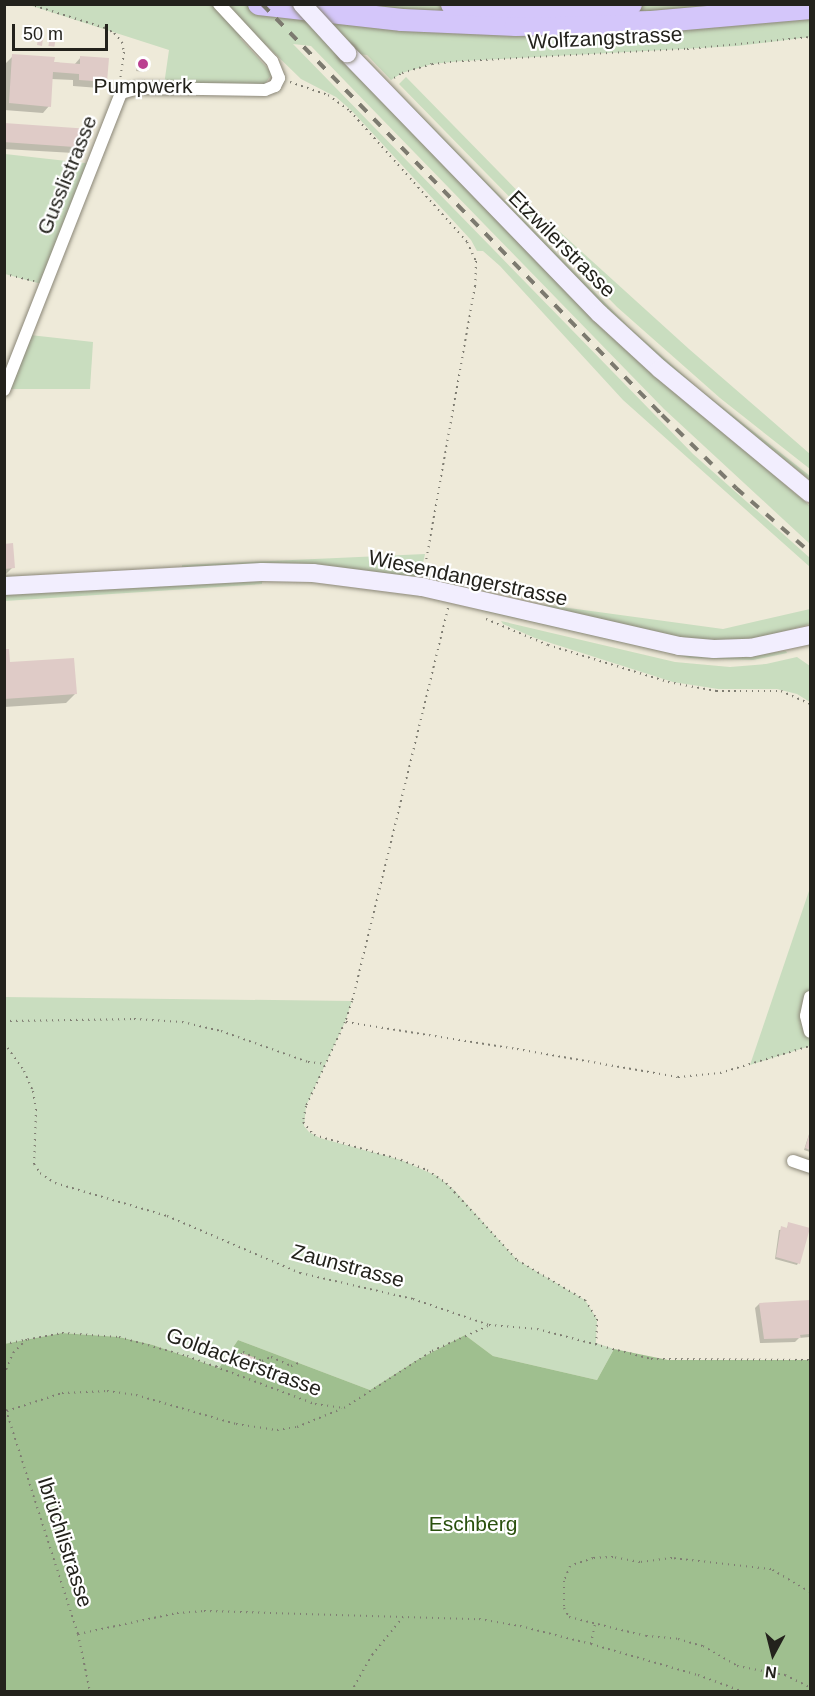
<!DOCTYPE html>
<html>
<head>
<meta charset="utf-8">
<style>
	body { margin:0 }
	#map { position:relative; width:815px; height:1696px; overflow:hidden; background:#eeead9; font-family:Arial,sans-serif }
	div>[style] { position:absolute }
	.green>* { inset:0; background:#c9ddbf }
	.forest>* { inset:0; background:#9fbf8f }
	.shadow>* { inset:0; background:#0003 }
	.building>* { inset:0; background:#dfcbc7; transform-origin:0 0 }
	.path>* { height:2px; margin-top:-1px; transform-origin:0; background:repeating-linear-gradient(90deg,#7f7d72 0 1.5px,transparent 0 6px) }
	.roads { filter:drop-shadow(0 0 2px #8a8677) drop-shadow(0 0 2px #8a8677) }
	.minor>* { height:12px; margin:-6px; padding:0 6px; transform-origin:6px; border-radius:6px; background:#fff }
	.secondary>* { height:18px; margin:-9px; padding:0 9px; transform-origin:9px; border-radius:9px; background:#f2eefe }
	.motorway>* { height:22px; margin:-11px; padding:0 11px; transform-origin:11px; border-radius:11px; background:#d4c6fa }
	.rail>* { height:4px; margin-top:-2px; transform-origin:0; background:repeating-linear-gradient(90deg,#7c7a6f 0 10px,transparent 0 20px) }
	.bridges { filter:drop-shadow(0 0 2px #8a8677) drop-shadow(0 0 2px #8a8677) }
	.secondary-bridge>* { height:18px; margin:-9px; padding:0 9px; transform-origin:9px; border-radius:9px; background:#f2eefe }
	.dots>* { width:16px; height:16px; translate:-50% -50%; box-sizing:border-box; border:3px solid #fff; border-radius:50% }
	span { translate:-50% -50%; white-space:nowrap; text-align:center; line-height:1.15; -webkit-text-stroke:4.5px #fff; paint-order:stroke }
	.street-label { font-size:21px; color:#23221c }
	.poi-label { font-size:21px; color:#23221c }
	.park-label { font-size:21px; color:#2a510e }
	.frame { position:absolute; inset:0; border:6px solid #23221c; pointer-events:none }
	.north { position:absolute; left:743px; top:1624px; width:60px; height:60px; -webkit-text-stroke:4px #fff; paint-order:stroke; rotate:187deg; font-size:16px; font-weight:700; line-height:24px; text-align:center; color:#23221c }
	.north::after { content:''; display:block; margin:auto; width:21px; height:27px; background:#23221c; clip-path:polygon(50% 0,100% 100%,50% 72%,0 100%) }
	.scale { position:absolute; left:12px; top:24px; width:96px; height:27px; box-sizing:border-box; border:3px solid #23221c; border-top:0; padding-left:8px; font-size:18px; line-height:21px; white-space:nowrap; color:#23221c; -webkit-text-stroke:4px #fff; paint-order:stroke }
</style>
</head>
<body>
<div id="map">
	<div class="green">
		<i style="clip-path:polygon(29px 5px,810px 5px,810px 37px,737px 46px,462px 61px,432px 64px,402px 73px,391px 80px,367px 55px,347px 53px,655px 374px,810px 506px,810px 544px,664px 409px,311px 46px,293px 44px,693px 454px,810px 558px,810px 567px,623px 400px,500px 266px,483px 251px,477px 251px,471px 240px,352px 111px,336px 97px,301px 79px,267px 46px,248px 36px,240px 38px,270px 71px,271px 75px,265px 84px,164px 85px,169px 50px)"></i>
		<i style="clip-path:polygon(406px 77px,539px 213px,689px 349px,810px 454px,810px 469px,720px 398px,617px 307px,399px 84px)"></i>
		<i style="clip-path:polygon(397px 91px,629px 327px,698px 388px,810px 476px,810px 480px,704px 397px,612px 316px,395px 92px)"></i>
		<i style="clip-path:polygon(5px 154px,93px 164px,45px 285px,5px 274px)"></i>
		<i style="clip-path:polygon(30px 335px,93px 342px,90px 389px,9px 389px)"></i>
		<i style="clip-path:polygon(425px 554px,421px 572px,412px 579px,182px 571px,182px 565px)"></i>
		<i style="clip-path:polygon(262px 572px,262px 584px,5px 601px,5px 586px)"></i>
		<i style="clip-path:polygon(547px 605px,723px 629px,810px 609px,810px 624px,757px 639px,705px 643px,527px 606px)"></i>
		<i style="clip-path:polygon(494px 610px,733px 657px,786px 651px,787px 653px,753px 660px,690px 658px,484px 611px)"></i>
		<i style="clip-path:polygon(501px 621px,675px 662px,730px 667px,766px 664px,797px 657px,810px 666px,810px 702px,797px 694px,777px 689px,718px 689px,673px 682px,535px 638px,503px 624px)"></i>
		<i style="clip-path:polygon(810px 888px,810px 1046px,750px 1065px)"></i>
		<i style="clip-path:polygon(4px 997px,352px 1001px,345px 1022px,306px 1106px,304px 1126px,309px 1132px,320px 1138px,401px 1160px,437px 1176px,454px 1190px,517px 1260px,585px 1300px,597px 1319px,596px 1343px,614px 1349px,597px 1380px,493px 1356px,465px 1335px,417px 1360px,370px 1390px,238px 1340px,219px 1368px,153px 1345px,119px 1337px,62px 1333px,5px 1344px)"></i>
	</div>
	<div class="forest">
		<i style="clip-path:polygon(62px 1333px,119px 1337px,153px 1345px,219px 1368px,238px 1340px,370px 1390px,417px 1360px,465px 1335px,493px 1356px,597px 1380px,614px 1349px,668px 1360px,810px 1360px,810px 1691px,5px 1691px,4px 1344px)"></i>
	</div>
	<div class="shadow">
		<i style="clip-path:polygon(13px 56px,74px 65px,81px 57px,106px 81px,99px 88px,73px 86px,73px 80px,51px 79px,49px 106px,43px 113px,4px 110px,6px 63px)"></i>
		<i style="clip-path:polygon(139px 58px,146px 71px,144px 72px,136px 71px)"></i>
		<i style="clip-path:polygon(4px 124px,80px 146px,74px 153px,4px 149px)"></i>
		<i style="clip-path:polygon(4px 545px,13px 567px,6px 574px,4px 574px)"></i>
		<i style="clip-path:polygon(4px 651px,9px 663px,75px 694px,66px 703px,4px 707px)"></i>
		<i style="clip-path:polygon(810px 1131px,810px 1152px,804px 1150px)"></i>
		<i style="clip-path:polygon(789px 1224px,798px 1263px,797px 1265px,775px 1259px,779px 1230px,786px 1229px)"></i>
		<i style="clip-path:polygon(810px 1301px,810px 1337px,799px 1338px,795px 1342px,760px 1343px,755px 1308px,759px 1304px)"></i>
		<i style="clip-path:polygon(243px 1355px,252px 1364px,250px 1366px,239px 1362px)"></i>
	</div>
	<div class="building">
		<i style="left:50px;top:36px;width:6px;height:10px;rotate:9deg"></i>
		<i style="clip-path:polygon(38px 38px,43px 38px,42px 46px,37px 45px)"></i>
		<i style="clip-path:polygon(12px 54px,55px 57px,54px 62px,80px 64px,80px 56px,109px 58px,107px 82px,79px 80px,79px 74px,53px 72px,51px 107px,9px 103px)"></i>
		<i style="left:139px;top:57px;width:10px;height:13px;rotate:6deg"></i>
		<i style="left:4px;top:123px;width:79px;height:19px;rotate:4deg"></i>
		<i style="clip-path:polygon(13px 543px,15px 568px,4px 569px,4px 544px)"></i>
		<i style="clip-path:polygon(4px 649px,9px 649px,10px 662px,74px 658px,77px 694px,4px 699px)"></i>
		<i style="clip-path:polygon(810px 1132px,810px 1150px,805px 1148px)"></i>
		<i style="clip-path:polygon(788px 1222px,810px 1228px,800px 1264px,776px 1257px,781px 1226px,787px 1228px)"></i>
		<i style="clip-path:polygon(810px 1300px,810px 1334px,800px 1335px,801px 1338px,764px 1339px,759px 1303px)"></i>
		<i style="clip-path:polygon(242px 1353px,256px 1358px,253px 1365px,240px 1361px)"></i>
	</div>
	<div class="path">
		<i style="left:29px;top:4px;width:80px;rotate:17.5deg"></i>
		<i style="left:105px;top:28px;width:10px;rotate:29deg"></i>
		<i style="left:114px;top:33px;width:12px;rotate:48deg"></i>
		<i style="left:122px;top:42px;width:10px;rotate:79deg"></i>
		<i style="left:124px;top:52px;width:28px;rotate:98deg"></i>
		<i style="left:394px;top:78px;width:9px;rotate:-32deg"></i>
		<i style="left:402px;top:73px;width:31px;rotate:-17deg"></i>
		<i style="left:432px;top:64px;width:30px;rotate:-6deg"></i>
		<i style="left:462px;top:61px;width:225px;rotate:-3.1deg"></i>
		<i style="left:687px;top:49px;width:124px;rotate:-5.6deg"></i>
		<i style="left:290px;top:82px;width:40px;rotate:18.9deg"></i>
		<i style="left:328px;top:95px;width:27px;rotate:36deg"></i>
		<i style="left:350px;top:111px;width:176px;rotate:48.2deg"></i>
		<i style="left:467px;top:242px;width:21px;rotate:65deg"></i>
		<i style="left:476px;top:261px;width:25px;rotate:92deg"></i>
		<i style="left:475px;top:286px;width:291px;rotate:100.1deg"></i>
		<i style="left:4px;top:274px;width:31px;rotate:13deg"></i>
		<i style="left:448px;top:608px;width:405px;rotate:103.7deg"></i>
		<i style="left:352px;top:1001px;width:22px;rotate:108deg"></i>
		<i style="left:345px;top:1022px;width:93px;rotate:114.9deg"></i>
		<i style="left:306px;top:1106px;width:16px;rotate:101deg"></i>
		<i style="left:303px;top:1122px;width:17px;rotate:50deg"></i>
		<i style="left:314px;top:1135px;width:91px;rotate:16deg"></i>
		<i style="left:401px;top:1160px;width:28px;rotate:21deg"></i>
		<i style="left:427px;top:1170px;width:23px;rotate:34deg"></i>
		<i style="left:446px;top:1183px;width:105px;rotate:47.3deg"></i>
		<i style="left:517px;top:1260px;width:79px;rotate:30.5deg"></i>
		<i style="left:585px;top:1300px;width:22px;rotate:58deg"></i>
		<i style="left:597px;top:1319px;width:25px;rotate:92deg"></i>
		<i style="left:486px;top:619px;width:67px;rotate:22.8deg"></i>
		<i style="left:548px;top:645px;width:126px;rotate:17.1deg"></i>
		<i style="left:668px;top:682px;width:49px;rotate:10.6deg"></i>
		<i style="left:716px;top:691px;width:65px"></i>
		<i style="left:781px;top:691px;width:32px;rotate:24deg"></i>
		<i style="left:4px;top:1021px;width:130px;rotate:-0.9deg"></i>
		<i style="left:134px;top:1019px;width:48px;rotate:3.6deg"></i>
		<i style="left:182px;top:1022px;width:40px;rotate:13deg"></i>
		<i style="left:221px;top:1031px;width:92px;rotate:19.6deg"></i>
		<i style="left:308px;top:1062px;width:18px;rotate:6deg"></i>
		<i style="left:346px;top:1022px;width:173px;rotate:9deg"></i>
		<i style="left:517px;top:1049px;width:163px;rotate:9.9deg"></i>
		<i style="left:678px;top:1077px;width:42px;rotate:-5.4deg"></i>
		<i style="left:720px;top:1073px;width:94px;rotate:-16.7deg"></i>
		<i style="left:4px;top:1043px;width:34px;rotate:54deg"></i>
		<i style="left:24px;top:1071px;width:22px;rotate:66deg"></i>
		<i style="left:33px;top:1091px;width:18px;rotate:81deg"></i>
		<i style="left:36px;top:1109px;width:55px;rotate:92.1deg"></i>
		<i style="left:34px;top:1164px;width:11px;rotate:56deg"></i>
		<i style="left:40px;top:1173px;width:18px;rotate:34deg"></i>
		<i style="left:55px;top:1183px;width:117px;rotate:16.4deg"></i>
		<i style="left:167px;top:1216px;width:145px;rotate:23.2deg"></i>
		<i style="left:300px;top:1273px;width:116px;rotate:13deg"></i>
		<i style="left:413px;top:1299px;width:80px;rotate:18.9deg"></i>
		<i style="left:489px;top:1325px;width:48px;rotate:4.8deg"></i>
		<i style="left:537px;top:1329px;width:118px;rotate:14.7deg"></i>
		<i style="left:651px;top:1359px;width:159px;rotate:0.4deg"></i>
		<i style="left:4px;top:1344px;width:59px;rotate:-10.7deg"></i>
		<i style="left:62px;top:1333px;width:57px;rotate:4deg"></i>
		<i style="left:119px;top:1337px;width:71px;rotate:15.6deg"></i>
		<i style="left:187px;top:1356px;width:137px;rotate:20.6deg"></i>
		<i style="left:315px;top:1404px;width:29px;rotate:8deg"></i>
		<i style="left:344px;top:1408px;width:105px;rotate:-32.9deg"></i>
		<i style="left:432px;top:1351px;width:61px;rotate:-24.1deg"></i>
		<i style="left:216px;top:1367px;width:9px;rotate:-41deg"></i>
		<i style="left:223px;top:1361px;width:15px;rotate:-4deg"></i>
		<i style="left:238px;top:1360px;width:9px;rotate:-58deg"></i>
		<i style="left:243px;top:1352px;width:21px;rotate:25deg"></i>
		<i style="left:262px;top:1361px;width:10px;rotate:-24deg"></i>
		<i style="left:271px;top:1357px;width:22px;rotate:24deg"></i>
		<i style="left:291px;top:1366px;width:9px;rotate:-21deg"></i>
		<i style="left:4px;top:1375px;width:24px;rotate:-68deg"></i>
		<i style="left:13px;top:1353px;width:20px;rotate:-45deg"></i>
		<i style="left:4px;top:1404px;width:242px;rotate:72.2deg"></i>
		<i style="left:78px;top:1634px;width:59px;rotate:78.3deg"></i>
		<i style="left:7px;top:1411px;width:58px;rotate:-18.1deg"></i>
		<i style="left:62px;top:1393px;width:45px;rotate:-2.5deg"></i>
		<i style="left:107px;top:1391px;width:29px;rotate:8deg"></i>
		<i style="left:136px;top:1395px;width:104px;rotate:16.2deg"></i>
		<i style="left:236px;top:1424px;width:41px;rotate:8.3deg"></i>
		<i style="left:277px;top:1430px;width:20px;rotate:-9deg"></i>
		<i style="left:297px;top:1427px;width:48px;rotate:-22.2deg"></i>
		<i style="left:810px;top:1592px;width:45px;rotate:-149.5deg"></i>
		<i style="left:771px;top:1569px;width:100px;rotate:-173.7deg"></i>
		<i style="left:672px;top:1558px;width:32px;rotate:173deg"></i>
		<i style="left:640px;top:1562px;width:27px;rotate:-170deg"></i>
		<i style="left:613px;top:1557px;width:20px;rotate:177deg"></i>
		<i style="left:593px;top:1558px;width:24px;rotate:161deg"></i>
		<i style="left:570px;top:1566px;width:16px;rotate:112deg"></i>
		<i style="left:564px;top:1581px;width:27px;rotate:90deg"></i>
		<i style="left:564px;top:1608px;width:10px;rotate:61deg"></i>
		<i style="left:569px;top:1617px;width:79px;rotate:13.9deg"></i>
		<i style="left:646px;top:1636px;width:32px;rotate:5deg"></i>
		<i style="left:678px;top:1639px;width:26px;rotate:16deg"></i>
		<i style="left:703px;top:1646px;width:39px;rotate:30deg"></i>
		<i style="left:737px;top:1666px;width:49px;rotate:10.6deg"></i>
		<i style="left:785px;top:1675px;width:28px;rotate:26deg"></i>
		<i style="left:78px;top:1634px;width:101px;rotate:-12deg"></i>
		<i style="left:177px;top:1613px;width:27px;rotate:-4deg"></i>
		<i style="left:204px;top:1611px;width:275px;rotate:1.7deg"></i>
		<i style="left:479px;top:1619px;width:42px;rotate:9.7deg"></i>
		<i style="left:520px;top:1626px;width:73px;rotate:14.2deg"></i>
		<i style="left:591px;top:1644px;width:111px;rotate:16.2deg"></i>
		<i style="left:698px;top:1675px;width:49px;rotate:20.3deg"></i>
		<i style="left:591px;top:1644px;width:21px;rotate:-79deg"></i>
		<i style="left:351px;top:1692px;width:43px;rotate:-60.4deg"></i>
		<i style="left:372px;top:1655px;width:49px;rotate:-50.8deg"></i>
	</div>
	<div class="roads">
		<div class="minor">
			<i style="left:4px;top:390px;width:319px;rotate:-68.5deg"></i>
			<i style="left:121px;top:93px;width:19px;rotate:-16deg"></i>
			<i style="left:139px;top:88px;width:126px;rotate:0.9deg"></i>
			<i style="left:265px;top:90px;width:11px;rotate:-22deg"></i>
			<i style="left:275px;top:86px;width:9px;rotate:-63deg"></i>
			<i style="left:279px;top:78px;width:18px;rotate:-112deg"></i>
			<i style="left:272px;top:61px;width:78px;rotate:-132.9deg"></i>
			<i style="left:810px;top:997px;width:19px;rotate:102deg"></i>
			<i style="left:806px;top:1016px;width:16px;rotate:76deg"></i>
			<i style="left:793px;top:1161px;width:18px;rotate:19deg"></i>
		</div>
		<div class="secondary">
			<i style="left:347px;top:53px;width:363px;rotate:45.9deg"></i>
			<i style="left:600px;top:314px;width:81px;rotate:42.5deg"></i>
			<i style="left:660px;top:369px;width:195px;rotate:39.6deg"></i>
			<i style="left:4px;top:586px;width:258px;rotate:-3.1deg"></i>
			<i style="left:262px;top:572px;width:51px;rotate:1.1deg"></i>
			<i style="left:313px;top:573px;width:110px;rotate:7.3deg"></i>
			<i style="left:422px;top:587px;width:264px;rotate:12.9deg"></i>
			<i style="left:679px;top:646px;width:35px;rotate:5deg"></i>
			<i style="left:714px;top:649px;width:36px;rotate:-2deg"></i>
			<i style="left:750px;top:648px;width:61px;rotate:-12.2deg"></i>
		</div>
		<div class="motorway">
			<i style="left:259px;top:4px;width:144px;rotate:6.4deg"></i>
			<i style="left:402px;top:20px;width:114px;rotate:2.5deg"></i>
			<i style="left:516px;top:25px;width:135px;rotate:-1.3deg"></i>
			<i style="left:651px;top:22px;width:160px;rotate:-5deg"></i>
			<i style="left:452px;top:4px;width:69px;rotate:2.5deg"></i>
			<i style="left:521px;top:7px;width:110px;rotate:-1.6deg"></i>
		</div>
	</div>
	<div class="rail">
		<i style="left:262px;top:4px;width:574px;rotate:45.78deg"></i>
		<i style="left:662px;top:415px;width:104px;rotate:44.6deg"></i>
		<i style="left:736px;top:488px;width:98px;rotate:40.9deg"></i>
	</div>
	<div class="bridges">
		<div class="secondary-bridge">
			<i style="left:302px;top:4px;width:67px;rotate:47.4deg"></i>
		</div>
	</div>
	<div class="dots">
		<i style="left:143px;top:64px;background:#bb4091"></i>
	</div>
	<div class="street-label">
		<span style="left:605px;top:38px;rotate:-3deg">Wolfzangstrasse</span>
		<span style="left:67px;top:175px;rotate:-68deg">Gusslistrasse</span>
		<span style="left:562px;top:244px;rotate:45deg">Etzwilerstrasse</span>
		<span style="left:468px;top:578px;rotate:12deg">Wiesendangerstrasse</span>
		<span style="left:348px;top:1266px;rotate:15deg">Zaunstrasse</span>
		<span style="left:244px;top:1362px;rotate:20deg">Goldackerstrasse</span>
		<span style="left:65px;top:1542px;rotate:72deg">Ibrüchlistrasse</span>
	</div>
	<div class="poi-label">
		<span style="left:143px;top:86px">Pumpwerk</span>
	</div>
	<div class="park-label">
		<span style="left:473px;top:1524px">Eschberg</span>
	</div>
	<div class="frame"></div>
	<div class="north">N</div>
	<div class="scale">50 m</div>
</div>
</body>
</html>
